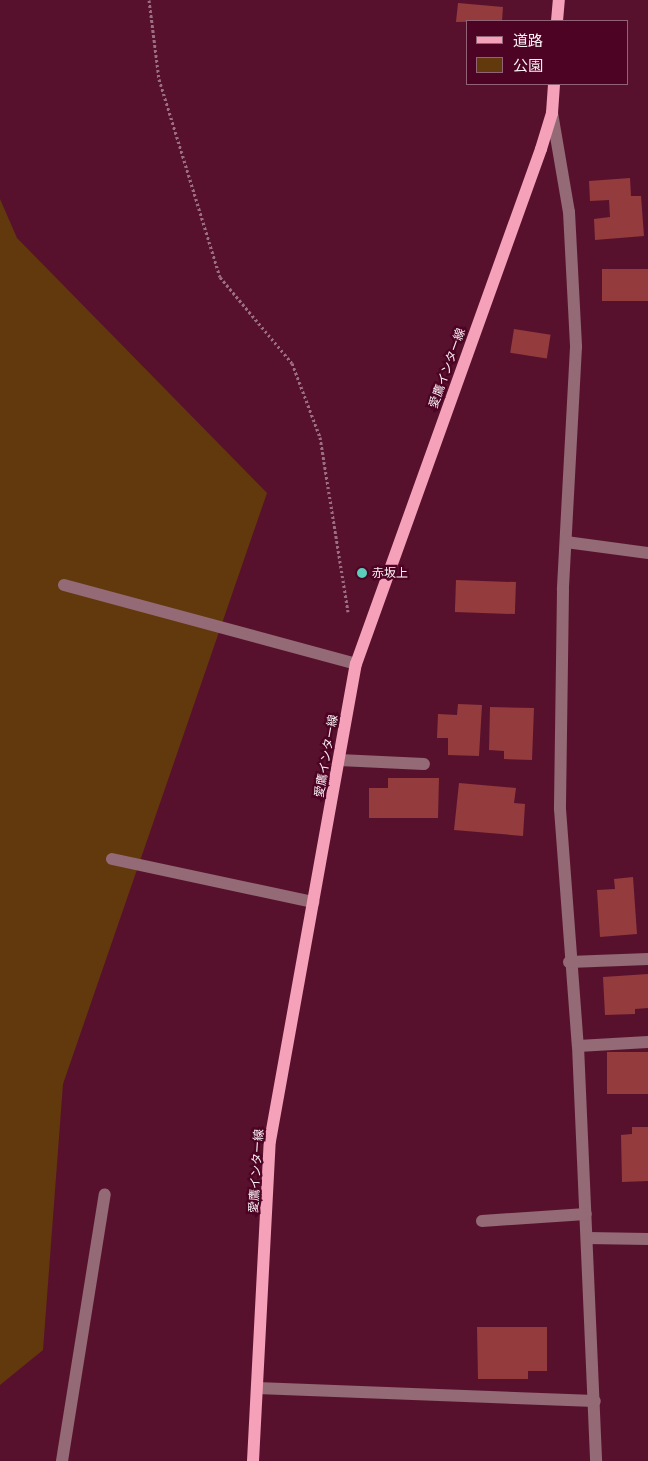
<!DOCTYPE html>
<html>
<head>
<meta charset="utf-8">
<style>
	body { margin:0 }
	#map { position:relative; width:648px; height:1461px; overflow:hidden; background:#58112d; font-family:Manrope,"Noto Sans JP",sans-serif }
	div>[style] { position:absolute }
	.green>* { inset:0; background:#62380d }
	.building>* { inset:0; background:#943b3d; transform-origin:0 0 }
	.path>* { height:3px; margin-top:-1.5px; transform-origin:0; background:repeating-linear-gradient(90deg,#9c6f80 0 2.5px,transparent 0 5px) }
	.minor>* { height:12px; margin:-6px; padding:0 6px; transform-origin:6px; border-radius:6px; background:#936a75 }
	.major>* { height:12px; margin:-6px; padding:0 6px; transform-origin:6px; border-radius:6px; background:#f5a1b9 }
	.dots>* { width:14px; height:14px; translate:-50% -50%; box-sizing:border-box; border:2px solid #4c0324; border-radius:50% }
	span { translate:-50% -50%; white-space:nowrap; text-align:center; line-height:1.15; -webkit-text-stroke:4.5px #4c0324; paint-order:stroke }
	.street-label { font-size:12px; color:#faf0f3 }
	.poi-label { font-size:12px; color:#faf0f3 }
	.left { translate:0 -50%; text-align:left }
	.legend { position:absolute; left:466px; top:20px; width:162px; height:65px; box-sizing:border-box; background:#4c0324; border:1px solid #926277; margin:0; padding:6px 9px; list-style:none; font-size:15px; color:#faf0f3 }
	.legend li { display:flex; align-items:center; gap:10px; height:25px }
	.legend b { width:25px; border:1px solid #926277 }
</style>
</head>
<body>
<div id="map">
	<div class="green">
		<i style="clip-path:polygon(0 199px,17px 238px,267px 493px,63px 1084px,43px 1350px,0 1385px)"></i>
	</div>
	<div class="building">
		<i style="clip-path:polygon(458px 3px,503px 7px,502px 21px,456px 22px)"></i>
		<i style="clip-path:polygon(630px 178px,631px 196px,641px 196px,644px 236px,595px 240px,594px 219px,610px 217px,609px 200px,590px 201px,589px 181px)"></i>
		<i style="left:648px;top:269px;width:32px;height:46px;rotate:90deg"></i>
		<i style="left:514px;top:329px;width:37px;height:24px;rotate:9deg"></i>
		<i style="left:456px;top:580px;width:60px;height:32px;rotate:2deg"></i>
		<i style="clip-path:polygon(458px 704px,482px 705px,479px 756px,448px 755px,448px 738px,437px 738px,438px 714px,457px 715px)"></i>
		<i style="clip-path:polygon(490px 707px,534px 708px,532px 760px,504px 759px,504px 751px,489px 750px)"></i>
		<i style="clip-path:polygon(388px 778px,439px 778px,438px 818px,369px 818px,369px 788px,388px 788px)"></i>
		<i style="clip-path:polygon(459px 783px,516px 788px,514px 803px,525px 804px,523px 836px,454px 830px)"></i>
		<i style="clip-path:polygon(633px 877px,637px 934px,600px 937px,597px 890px,615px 889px,614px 879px)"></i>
		<i style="clip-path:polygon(648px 974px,648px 1008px,635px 1009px,635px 1014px,605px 1015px,603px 977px)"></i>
		<i style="left:648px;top:1052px;width:42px;height:41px;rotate:90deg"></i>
		<i style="clip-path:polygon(632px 1127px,648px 1127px,648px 1181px,622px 1182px,621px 1135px,632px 1134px)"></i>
		<i style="clip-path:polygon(477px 1327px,547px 1327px,547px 1371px,528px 1371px,528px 1379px,478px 1379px)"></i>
	</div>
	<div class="path">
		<i style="left:149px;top:0;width:80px;rotate:82.8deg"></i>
		<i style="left:159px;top:79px;width:207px;rotate:72.9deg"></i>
		<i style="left:220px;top:277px;width:112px;rotate:50.1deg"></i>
		<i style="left:292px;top:363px;width:79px;rotate:69.3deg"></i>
		<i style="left:320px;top:437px;width:177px;rotate:80.9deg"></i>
	</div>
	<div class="minor">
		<i style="left:552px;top:113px;width:100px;rotate:80.3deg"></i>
		<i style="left:569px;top:212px;width:135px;rotate:87deg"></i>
		<i style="left:576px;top:347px;width:243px;rotate:93.1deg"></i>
		<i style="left:563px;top:590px;width:219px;rotate:90.8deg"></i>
		<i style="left:560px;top:809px;width:238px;rotate:85.7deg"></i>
		<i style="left:578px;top:1046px;width:415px;rotate:87.5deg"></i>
		<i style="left:566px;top:542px;width:83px;rotate:7.6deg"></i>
		<i style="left:64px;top:585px;width:302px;rotate:15.1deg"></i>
		<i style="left:339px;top:760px;width:85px;rotate:2.7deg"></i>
		<i style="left:112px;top:859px;width:206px;rotate:12.1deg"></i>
		<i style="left:569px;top:962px;width:79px;rotate:-2.2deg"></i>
		<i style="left:578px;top:1046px;width:70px;rotate:-3.3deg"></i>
		<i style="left:482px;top:1221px;width:104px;rotate:-3.9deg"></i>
		<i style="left:587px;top:1238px;width:61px;rotate:0.9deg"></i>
		<i style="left:257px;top:1388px;width:338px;rotate:2.2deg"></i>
		<i style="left:62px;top:1461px;width:270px;rotate:-80.9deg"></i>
	</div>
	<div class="major">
		<i style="left:557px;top:21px;width:21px;rotate:-85deg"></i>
		<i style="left:253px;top:1461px;width:320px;rotate:-87deg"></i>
		<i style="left:270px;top:1141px;width:485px;rotate:-79.8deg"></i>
		<i style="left:356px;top:664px;width:547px;rotate:-70.24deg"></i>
		<i style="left:541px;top:149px;width:38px;rotate:-73deg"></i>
		<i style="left:552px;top:113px;width:29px;rotate:-86deg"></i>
	</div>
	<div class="dots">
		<i style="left:362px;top:573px;background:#5bcebc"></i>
	</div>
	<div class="street-label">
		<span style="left:447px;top:368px;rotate:-70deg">愛鷹インター線</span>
		<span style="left:326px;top:756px;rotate:-80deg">愛鷹インター線</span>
		<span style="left:256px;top:1171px;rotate:-86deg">愛鷹インター線</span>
	</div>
	<div class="poi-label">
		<span class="left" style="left:372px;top:573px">赤坂上</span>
	</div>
	<ul class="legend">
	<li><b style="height:6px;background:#f5a1b9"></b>道路</li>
	<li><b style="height:14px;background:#62380d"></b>公園</li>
	</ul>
</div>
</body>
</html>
